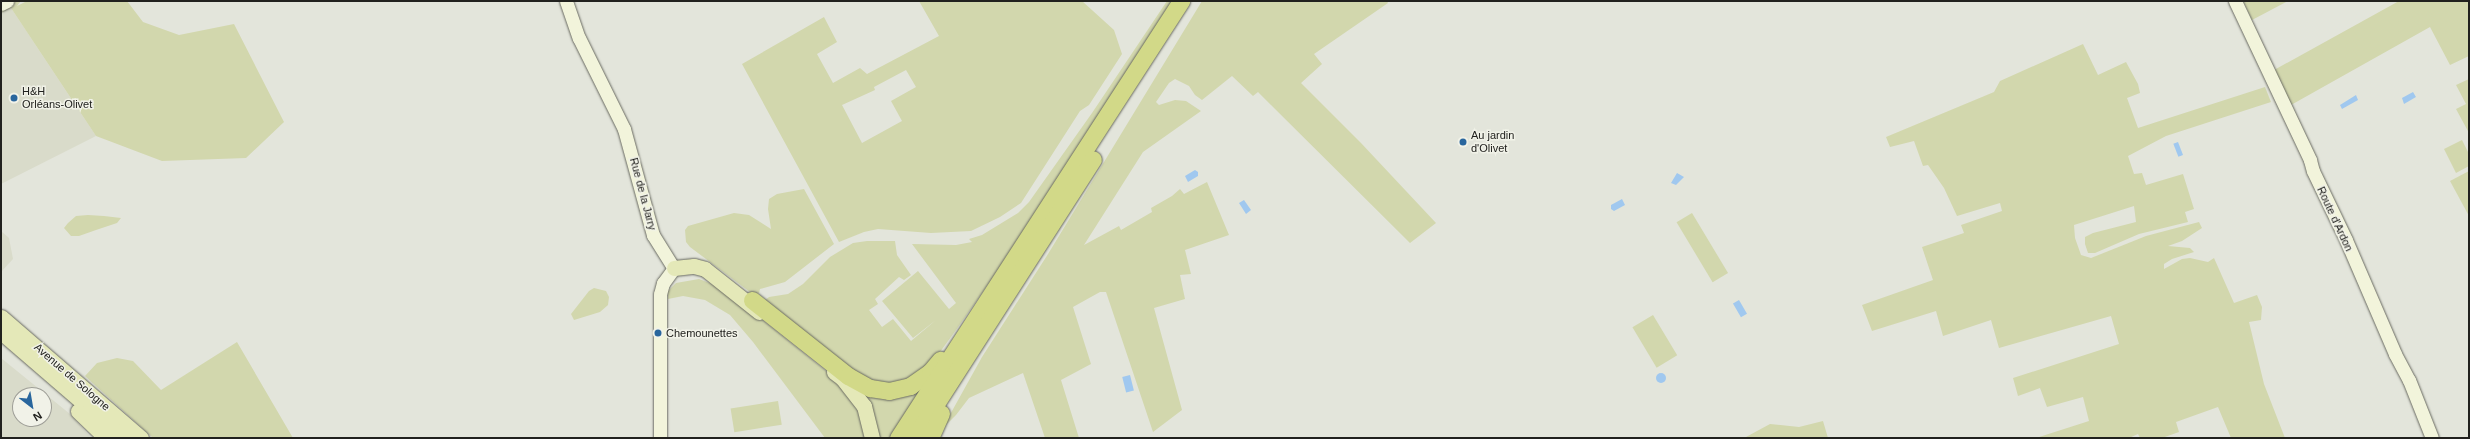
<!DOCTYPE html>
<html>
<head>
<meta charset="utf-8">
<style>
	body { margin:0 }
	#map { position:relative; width:2470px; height:439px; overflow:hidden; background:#e3e5db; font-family:Helvetica,sans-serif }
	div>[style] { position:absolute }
	.built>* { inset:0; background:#d9dbca }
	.green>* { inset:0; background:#d2d7ad; transform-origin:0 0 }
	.water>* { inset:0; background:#a0c8ef; transform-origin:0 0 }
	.round { border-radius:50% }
	.roads { filter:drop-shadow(0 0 1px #696a61) drop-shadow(0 0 1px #696a61) }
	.secondary>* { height:13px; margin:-6.5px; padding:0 6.5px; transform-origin:6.5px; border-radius:6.5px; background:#f2f4db }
	.primary>* { height:15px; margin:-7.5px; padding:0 7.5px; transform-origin:7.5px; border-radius:7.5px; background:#e4e8b8 }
	.highway>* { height:17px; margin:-8.5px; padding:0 8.5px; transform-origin:8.5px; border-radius:8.5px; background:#d2d988 }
	.dots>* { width:11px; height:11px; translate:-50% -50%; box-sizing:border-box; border:2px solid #f1f2e8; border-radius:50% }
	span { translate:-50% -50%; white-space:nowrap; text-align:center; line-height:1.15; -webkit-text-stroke:3px #f1f2e8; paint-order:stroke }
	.poi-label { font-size:11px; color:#21211e }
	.left { translate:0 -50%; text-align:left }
	.street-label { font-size:11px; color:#21211e }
	.frame { position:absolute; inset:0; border:2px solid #21211e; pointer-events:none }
	.north { position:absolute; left:12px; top:387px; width:40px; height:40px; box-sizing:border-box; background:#f1f2e8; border:1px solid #9e9e97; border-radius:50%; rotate:149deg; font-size:11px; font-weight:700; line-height:16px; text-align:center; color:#21211e }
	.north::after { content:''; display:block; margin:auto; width:14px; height:18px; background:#29669d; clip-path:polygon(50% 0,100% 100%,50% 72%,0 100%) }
</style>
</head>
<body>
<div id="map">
	<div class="built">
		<i style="clip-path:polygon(11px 8px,96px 136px,1px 184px,1px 13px)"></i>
		<i style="clip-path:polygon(1px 231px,9px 238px,13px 259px,1px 272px)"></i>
		<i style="clip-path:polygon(evenodd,1px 358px,70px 414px,91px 438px,1px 438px,1px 358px,20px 395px,44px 395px,44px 419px,20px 419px,20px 395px)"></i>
	</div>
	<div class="green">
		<i style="clip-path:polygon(1px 1px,21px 1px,17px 6px,27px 1px,127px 1px,143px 22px,179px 35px,234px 24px,284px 122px,246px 158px,162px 161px,96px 136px,11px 8px,1px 13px)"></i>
		<i style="clip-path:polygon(evenodd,919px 1px,1082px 1px,1114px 30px,1122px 54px,1089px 105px,1080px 111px,1021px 203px,1000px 217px,971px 231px,931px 233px,878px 229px,864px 232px,839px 242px,742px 64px,824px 17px,837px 42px,817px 54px,833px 83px,860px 68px,867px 74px,939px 36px,919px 1px,906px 70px,916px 87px,891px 101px,902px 121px,862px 143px,842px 105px,875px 90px,874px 87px,906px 70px)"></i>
		<i style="clip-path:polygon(1167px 1px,1174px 1px,1026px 230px,956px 330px,932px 363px,920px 373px,890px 386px,856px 375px,764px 301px,769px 297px,788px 294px,803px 284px,830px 257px,853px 243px,867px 241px,895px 241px,897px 255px,911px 275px,904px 280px,899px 277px,875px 299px,878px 304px,869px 310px,882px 327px,893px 319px,911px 341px,936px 320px,913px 338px,882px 301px,918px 271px,949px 309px,956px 303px,912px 244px,956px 245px,972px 242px,969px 239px,982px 235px,1018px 213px,1029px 202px,1092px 113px)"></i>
		<i style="clip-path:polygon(1202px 1px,1387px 1px,1388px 3px,1314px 54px,1322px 64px,1301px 83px,1361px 143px,1436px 223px,1410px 243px,1258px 92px,1253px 96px,1232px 76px,1202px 100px,1195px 95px,1189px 86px,1175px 79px,1169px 83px,1156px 102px,1159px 105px,1175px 100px,1186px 101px,1201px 111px,1143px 152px,1084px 245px,1119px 226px,1121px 230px,1152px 212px,1151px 208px,1172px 196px,1180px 189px,1184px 194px,1207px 182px,1229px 235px,1185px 250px,1191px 274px,1180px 275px,1185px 299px,1154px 308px,1182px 410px,1153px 432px,1106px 292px,1100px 292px,1073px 307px,1091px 364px,1061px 380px,1079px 438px,1045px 438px,1023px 373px,969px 398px,956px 415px,942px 429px,982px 357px,1048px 254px)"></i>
		<i style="clip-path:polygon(2243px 1px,2288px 1px,2252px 20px)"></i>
		<i style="clip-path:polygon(2399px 1px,2469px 1px,2469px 56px,2450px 65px,2430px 27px,2291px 105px,2274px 70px)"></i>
		<i style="clip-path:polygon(2083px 44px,2098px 75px,2126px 62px,2138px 84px,2140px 93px,2127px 98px,2138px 128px,2265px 87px,2271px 102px,2166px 136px,2128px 156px,2134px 174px,2142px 173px,2146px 185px,2183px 174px,2194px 209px,2185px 212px,2188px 222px,2139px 234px,2095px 253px,2088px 253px,2085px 244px,2085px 237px,2093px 233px,2136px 222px,2134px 206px,2074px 225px,2075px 238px,2081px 255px,2091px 258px,2146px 236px,2199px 222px,2202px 228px,2182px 241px,2168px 246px,2190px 248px,2194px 252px,2172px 259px,2164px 264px,2164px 269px,2182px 259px,2190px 258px,2208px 262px,2214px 258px,2234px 303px,2257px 295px,2262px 307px,2261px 320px,2249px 322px,2264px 384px,2285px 438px,2231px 438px,2218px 407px,2176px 422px,2179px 432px,2162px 438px,2140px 438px,2138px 434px,2129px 438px,2036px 438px,2089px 421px,2083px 397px,2047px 407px,2040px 388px,2018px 396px,2013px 378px,2119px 344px,2111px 316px,1999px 348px,1991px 320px,1943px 336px,1936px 311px,1872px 331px,1862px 305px,1933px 280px,1922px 247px,1964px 233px,1961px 225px,2002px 211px,2000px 203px,1957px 216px,1944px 188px,1928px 165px,1923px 166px,1914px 141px,1890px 147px,1886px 137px,1994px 92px,2000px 81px)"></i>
		<i style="clip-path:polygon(2469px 79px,2469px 133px,2456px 109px,2466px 104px,2456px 85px)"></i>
		<i style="clip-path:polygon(2462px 140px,2469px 154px,2469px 166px,2456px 173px,2444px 149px)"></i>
		<i style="clip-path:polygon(2469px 171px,2469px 216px,2450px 181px)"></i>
		<i style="clip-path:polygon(804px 189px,834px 244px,785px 282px,760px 289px,759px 293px,754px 295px,690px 247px,686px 242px,685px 230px,688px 226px,734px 213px,749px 215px,771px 229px,768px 209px,769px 199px,777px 194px)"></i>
		<i style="left:1692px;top:213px;width:70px;height:18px;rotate:59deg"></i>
		<i style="clip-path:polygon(88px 215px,104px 216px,121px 218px,117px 223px,96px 230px,79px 236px,71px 236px,64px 228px,68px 223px,76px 216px)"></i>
		<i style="clip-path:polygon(699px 279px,717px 286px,736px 299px,847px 388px,860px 409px,868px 438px,825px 438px,753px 342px,730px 315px,705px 300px,683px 296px,668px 299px,668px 291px,676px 283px)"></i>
		<i style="clip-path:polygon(594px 288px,606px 291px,609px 297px,608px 305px,600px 312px,574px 320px,571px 314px,589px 291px)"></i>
		<i style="left:1653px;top:315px;width:47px;height:24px;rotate:59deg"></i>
		<i style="clip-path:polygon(237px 342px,293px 438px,153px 438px,85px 376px,97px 363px,117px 358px,133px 361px,161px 390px)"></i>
		<i style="clip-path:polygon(926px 381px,893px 438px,876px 438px,866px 403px,871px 393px)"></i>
		<i style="left:778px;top:401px;width:24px;height:48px;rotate:81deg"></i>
		<i style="clip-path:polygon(1823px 421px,1828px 438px,1746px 437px,1770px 424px,1799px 427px)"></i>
	</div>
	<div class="water">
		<i style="clip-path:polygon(2413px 92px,2416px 97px,2404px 104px,2402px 98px)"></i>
		<i style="clip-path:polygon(2356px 95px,2358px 100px,2342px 109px,2340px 105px)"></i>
		<i style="left:2178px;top:142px;width:14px;height:5px;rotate:69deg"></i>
		<i style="clip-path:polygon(1195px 170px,1198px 172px,1198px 176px,1188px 182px,1185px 176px)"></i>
		<i style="clip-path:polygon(1677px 173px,1684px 177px,1676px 185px,1671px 183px)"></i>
		<i style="clip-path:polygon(1622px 199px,1625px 205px,1614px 211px,1611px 209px,1611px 205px)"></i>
		<i style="clip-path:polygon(1244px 200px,1251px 210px,1246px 214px,1239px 203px)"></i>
		<i style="left:1739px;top:300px;width:16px;height:7px;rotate:60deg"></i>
		<i class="round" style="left:1656px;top:373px;width:10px;height:10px"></i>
		<i style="left:1130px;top:375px;width:16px;height:8px;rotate:76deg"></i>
	</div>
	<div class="roads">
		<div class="secondary">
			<i style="left:566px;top:1px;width:39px;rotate:71deg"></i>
			<i style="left:579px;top:38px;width:102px;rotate:63.7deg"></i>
			<i style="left:624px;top:129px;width:110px;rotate:74.7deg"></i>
			<i style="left:653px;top:235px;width:39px;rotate:58deg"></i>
			<i style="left:674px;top:268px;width:19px;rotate:126deg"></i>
			<i style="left:663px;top:283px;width:11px;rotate:105deg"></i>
			<i style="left:660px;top:294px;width:144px;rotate:90deg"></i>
			<i style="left:2235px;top:1px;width:176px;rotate:64.7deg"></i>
			<i style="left:2310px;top:160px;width:11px;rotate:75deg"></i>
			<i style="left:2313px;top:171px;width:76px;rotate:64.4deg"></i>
			<i style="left:2346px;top:240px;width:124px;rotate:66.7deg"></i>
			<i style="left:2395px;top:354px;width:30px;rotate:62deg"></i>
			<i style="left:2409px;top:380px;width:62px;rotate:68.4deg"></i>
			<i style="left:1px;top:4px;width:7px;rotate:-27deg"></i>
		</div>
		<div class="primary">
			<i style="left:674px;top:268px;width:20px;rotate:-6deg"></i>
			<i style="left:694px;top:266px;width:11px;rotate:15deg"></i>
			<i style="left:705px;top:269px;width:69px;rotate:38.5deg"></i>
			<i style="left:1px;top:317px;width:185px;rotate:40.8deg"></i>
			<i style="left:1px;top:332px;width:162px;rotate:40.8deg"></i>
			<i style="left:834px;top:372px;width:10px;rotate:37deg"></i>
			<i style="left:842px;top:378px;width:36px;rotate:52deg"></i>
			<i style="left:864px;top:406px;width:33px;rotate:76deg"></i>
			<i style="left:78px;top:411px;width:39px;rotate:44deg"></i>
		</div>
		<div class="highway">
			<i style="left:752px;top:300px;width:122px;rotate:38.4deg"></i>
			<i style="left:848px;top:376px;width:25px;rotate:29deg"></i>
			<i style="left:870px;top:388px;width:19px;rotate:9deg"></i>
			<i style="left:889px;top:391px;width:22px;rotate:-13deg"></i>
			<i style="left:910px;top:386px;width:24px;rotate:-35deg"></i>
			<i style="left:930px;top:372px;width:16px;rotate:-50deg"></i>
			<i style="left:898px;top:438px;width:521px;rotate:-57.07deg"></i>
			<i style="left:914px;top:438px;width:331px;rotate:-57.3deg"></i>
			<i style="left:930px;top:438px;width:27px;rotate:-66deg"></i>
		</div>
	</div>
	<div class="dots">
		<i style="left:14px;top:98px;background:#29669d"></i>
		<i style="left:1463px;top:142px;background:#29669d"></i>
		<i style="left:658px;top:333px;background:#29669d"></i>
	</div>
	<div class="poi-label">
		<span class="left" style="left:22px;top:98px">H&amp;H<br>Orléans-Olivet</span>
		<span class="left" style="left:1471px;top:142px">Au jardin<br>d'Olivet</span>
		<span class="left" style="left:666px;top:333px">Chemounettes</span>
	</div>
	<div class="street-label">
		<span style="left:643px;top:194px;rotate:75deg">Rue de la Jarry</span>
		<span style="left:2335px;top:219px;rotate:65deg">Route d'Ardon</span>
		<span style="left:72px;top:377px;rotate:41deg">Avenue de Sologne</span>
	</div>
	<div class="frame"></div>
	<div class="north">N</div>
</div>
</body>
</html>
